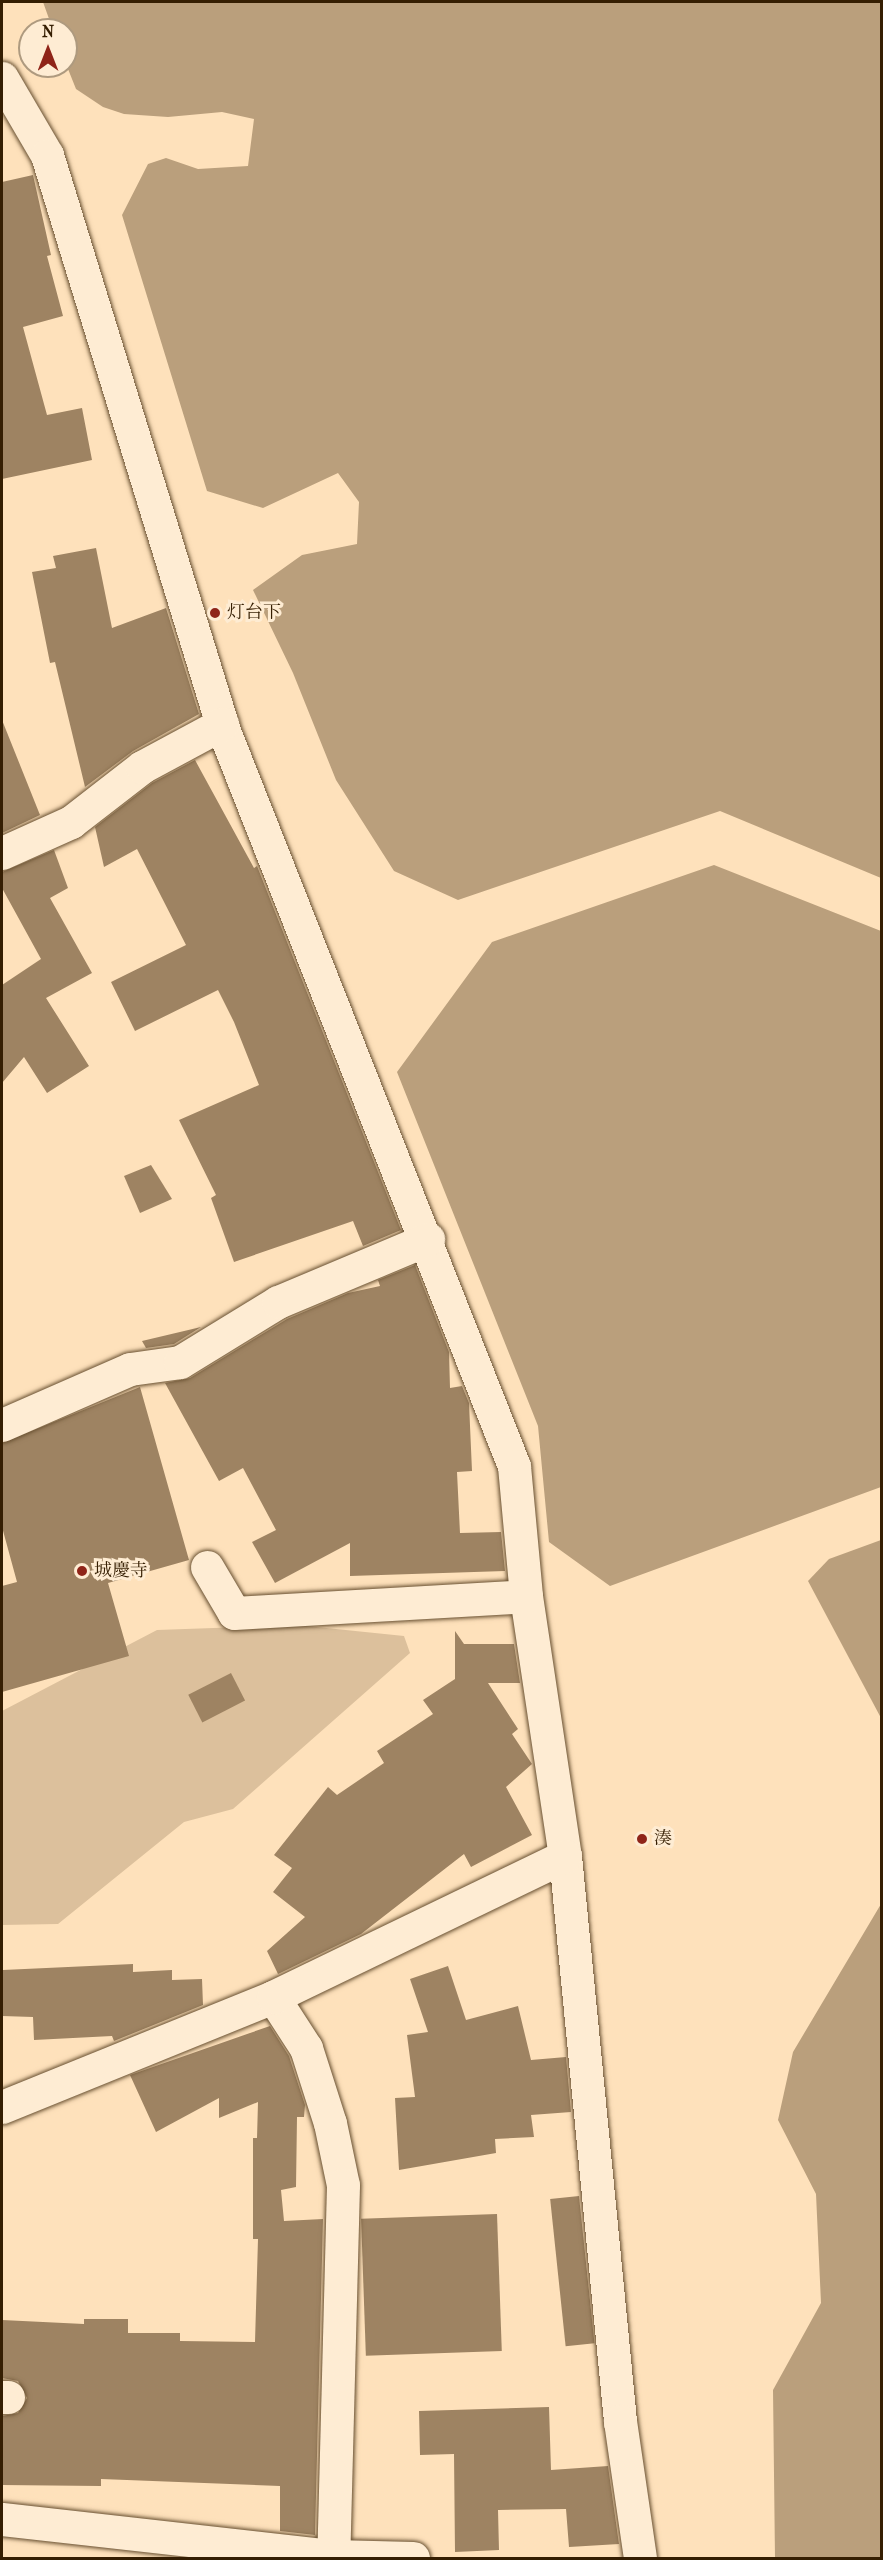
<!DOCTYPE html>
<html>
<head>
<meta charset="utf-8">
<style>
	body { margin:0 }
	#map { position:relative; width:883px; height:2560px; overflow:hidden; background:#fee1bb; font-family:"IM FELL French Canon","Noto Serif JP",serif }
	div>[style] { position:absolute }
	.green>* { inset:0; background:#dcc09c }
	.water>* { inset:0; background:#ba9f7c }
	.building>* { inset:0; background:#9e8362; transform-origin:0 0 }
	.roads { filter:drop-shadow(0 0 2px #674f30) drop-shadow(0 0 2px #674f30) }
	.minor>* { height:33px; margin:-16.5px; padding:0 16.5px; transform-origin:16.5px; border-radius:16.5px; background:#feecd3 }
	.dots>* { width:16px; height:16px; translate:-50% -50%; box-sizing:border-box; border:3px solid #feecd3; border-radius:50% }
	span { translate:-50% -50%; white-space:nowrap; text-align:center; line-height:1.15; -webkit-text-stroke:6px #feecd3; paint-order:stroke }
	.poi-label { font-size:18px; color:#351e02 }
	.left { translate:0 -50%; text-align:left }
	.frame { position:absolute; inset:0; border:3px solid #351e02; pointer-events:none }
	.north { position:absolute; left:18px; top:18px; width:60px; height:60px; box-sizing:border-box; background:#feecd3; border:2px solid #ae9a7f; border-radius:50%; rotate:0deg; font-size:16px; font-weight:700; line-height:24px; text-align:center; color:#351e02 }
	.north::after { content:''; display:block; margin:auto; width:21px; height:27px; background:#8f2418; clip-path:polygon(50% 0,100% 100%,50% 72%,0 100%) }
</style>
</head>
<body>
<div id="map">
	<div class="green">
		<i style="clip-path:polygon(297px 1625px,404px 1636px,410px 1653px,233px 1809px,184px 1822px,58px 1924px,2px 1925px,2px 1711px,157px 1630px)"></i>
	</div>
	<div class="water">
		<i style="clip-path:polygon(43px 2px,881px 2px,881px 878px,720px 811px,458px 900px,394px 871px,336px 780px,293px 673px,253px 590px,302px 555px,357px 544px,359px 502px,338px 473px,263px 508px,207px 491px,122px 215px,148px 164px,166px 158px,198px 169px,248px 166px,254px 119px,222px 112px,168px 117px,124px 114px,103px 107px,76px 89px,66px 64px,66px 30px,53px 30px)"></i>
		<i style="clip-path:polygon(714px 865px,881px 931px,881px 1487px,610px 1586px,549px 1542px,538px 1426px,397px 1072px,492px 942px)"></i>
		<i style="clip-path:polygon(881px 1540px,882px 1540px,881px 1718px,808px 1581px,829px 1559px)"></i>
		<i style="clip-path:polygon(881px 1904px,881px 2558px,775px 2558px,773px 2390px,821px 2303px,816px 2194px,778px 2120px,793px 2052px)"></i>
	</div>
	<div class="building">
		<i style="clip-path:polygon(33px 175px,51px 255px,47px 256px,63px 316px,23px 327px,47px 415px,82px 408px,92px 460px,2px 479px,2px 182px)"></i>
		<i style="clip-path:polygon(96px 548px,112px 628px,166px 608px,199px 714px,133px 751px,85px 787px,55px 662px,50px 663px,32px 572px,56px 568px,53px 556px)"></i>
		<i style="clip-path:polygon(2px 720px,40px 815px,2px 833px)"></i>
		<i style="clip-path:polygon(195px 760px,254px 868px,257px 866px,401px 1230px,363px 1246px,353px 1221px,234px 1262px,211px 1198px,216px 1195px,179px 1120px,259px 1085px,234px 1022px,218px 990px,135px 1031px,111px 982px,186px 945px,137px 849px,104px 867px,95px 827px,152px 783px)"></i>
		<i style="clip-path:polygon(54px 850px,68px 888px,50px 898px,92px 973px,46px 998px,89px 1066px,47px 1093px,24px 1057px,2px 1083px,2px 985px,41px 959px,2px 888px,2px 872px)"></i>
		<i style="clip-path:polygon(151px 1165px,172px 1199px,140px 1213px,124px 1176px)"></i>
		<i style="clip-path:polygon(415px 1265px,449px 1352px,450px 1388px,462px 1386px,469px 1403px,472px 1471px,457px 1472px,460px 1533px,501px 1532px,505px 1571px,350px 1576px,350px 1543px,275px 1583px,252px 1542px,276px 1530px,243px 1468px,219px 1481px,165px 1383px,190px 1378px,287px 1319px,348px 1293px,380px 1286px,378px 1280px)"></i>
		<i style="clip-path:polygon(201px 1327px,174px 1344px,146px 1348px,142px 1341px)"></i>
		<i style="clip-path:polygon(140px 1387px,189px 1560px,108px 1583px,129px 1656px,2px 1692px,2px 1586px,17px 1582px,2px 1527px,2px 1443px)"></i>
		<i style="clip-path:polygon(455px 1631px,464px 1644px,514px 1644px,520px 1683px,488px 1683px,518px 1729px,512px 1734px,532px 1764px,506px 1787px,532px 1835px,471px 1867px,464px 1854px,361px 1934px,278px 1974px,267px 1951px,305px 1917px,273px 1892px,292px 1868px,274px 1855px,328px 1787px,337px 1795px,384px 1763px,377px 1751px,433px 1714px,423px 1700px,455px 1679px)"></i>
		<i style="left:231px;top:1673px;width:31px;height:48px;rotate:63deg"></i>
		<i style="clip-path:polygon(133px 1964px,133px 1972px,172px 1970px,172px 1980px,202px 1979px,203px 2005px,114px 2041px,112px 2036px,34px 2040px,33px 2017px,2px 2016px,3px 1970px)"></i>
		<i style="clip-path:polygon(448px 1966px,466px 2020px,518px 2006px,531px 2060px,566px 2057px,571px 2112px,531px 2115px,534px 2137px,495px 2139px,496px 2153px,399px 2170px,395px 2098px,415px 2097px,407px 2035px,428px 2032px,410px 1979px)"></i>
		<i style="clip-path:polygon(270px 2026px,289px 2056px,305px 2105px,304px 2117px,297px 2117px,296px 2187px,281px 2190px,284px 2221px,323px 2219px,315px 2535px,280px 2531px,280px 2486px,101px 2479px,101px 2486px,2px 2485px,2px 2416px,18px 2413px,27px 2398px,18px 2381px,2px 2378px,2px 2320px,84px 2324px,84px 2319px,128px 2319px,128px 2333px,180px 2333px,180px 2341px,255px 2342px,258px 2239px,253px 2239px,253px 2138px,257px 2138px,258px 2102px,219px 2118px,219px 2098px,156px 2132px,130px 2075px)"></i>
		<i style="left:579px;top:2196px;width:148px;height:29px;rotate:84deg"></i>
		<i style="left:497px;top:2214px;width:137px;height:136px;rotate:88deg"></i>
		<i style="clip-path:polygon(549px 2407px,551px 2470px,608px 2466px,619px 2544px,569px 2547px,566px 2509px,498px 2510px,499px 2550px,455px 2552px,454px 2454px,420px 2455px,419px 2411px)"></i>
	</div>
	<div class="roads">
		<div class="minor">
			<i style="left:2px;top:78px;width:89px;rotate:59.7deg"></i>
			<i style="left:47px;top:155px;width:603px;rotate:72.92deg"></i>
			<i style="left:224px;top:731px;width:790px;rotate:68.47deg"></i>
			<i style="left:514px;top:1466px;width:131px;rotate:84.7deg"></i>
			<i style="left:526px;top:1596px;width:263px;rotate:81.5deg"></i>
			<i style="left:565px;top:1856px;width:568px;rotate:84.44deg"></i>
			<i style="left:620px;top:2421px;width:138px;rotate:81.7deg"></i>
			<i style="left:2px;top:853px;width:76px;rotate:-24.2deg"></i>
			<i style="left:71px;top:822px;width:90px;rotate:-37.8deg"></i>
			<i style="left:142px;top:767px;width:91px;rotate:-28.3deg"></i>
			<i style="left:2px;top:1425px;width:140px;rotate:-23.6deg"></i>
			<i style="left:130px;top:1369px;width:50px;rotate:-8deg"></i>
			<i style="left:180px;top:1362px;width:115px;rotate:-31.5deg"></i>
			<i style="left:278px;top:1302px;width:163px;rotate:-22.8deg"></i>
			<i style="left:207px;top:1567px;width:53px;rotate:59.6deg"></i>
			<i style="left:234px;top:1613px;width:292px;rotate:-3.3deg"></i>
			<i style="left:273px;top:1997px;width:61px;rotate:57.1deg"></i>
			<i style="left:306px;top:2048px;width:79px;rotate:72.3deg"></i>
			<i style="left:330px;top:2123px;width:63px;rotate:78.2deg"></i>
			<i style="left:343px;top:2185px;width:371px;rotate:91.5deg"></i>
			<i style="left:2px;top:2107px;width:292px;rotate:-22.1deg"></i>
			<i style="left:273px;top:1997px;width:324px;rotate:-25.8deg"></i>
			<i style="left:2px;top:2397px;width:6px"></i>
			<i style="left:2px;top:2519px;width:333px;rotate:6.4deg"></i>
			<i style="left:333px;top:2556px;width:80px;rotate:1.4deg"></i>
		</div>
	</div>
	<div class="dots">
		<i style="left:215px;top:613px;background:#8f2418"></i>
		<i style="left:82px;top:1571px;background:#8f2418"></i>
		<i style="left:642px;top:1839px;background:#8f2418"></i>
	</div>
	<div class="poi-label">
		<span class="left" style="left:227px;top:613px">灯台下</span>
		<span class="left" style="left:94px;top:1571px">城慶寺</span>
		<span class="left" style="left:654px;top:1839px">湊</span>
	</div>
	<div class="frame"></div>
	<div class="north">N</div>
</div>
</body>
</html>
